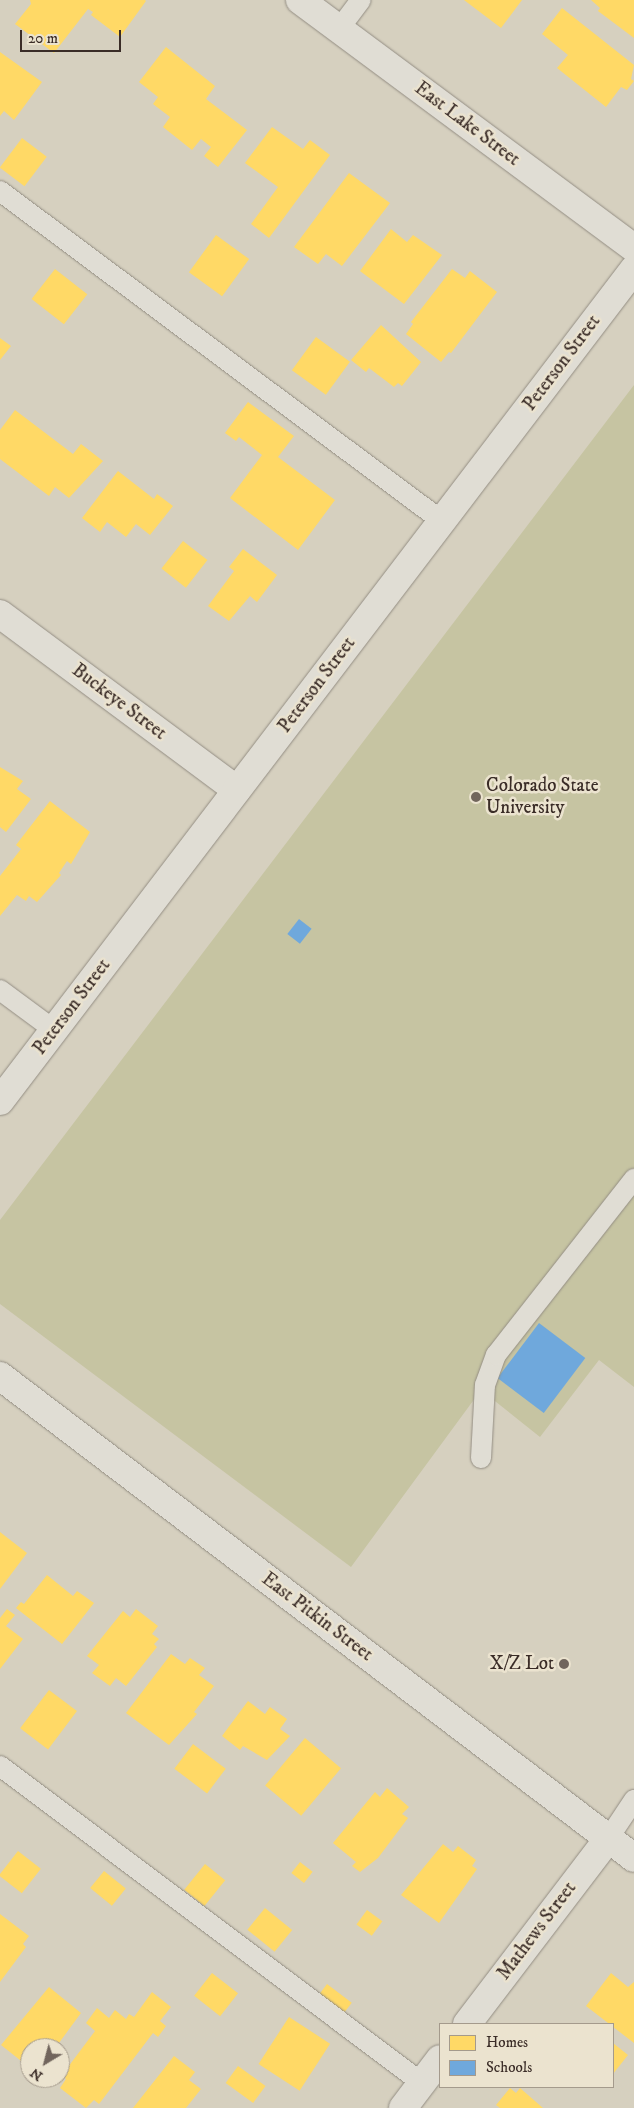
<!DOCTYPE html>
<html>
<head>
<meta charset="utf-8">
<style>
	body { margin:0 }
	#map { position:relative; width:634px; height:2108px; overflow:hidden; background:#d6d0bf; font-family:"IM FELL DW Pica",serif }
	div>[style] { position:absolute }
	.green>* { inset:0; background:#c6c4a2 }
	.homes>* { inset:0; background:#ffd966; transform-origin:0 0 }
	.schools>* { inset:0; background:#6fa8dc; transform-origin:0 0 }
	.roads { filter:drop-shadow(0 0 1px #938d83) drop-shadow(0 0 1px #938d83) }
	.service>* { height:20px; margin:-10px; padding:0 10px; transform-origin:10px; border-radius:10px; background:#e0ddd4 }
	.minor>* { height:28px; margin:-14px; padding:0 14px; transform-origin:14px; border-radius:14px; background:#e0ddd4 }
	.tertiary>* { height:28px; margin:-14px; padding:0 14px; transform-origin:14px; border-radius:14px; background:#e0ddd4 }
	.dots>* { width:14px; height:14px; translate:-50% -50%; box-sizing:border-box; border:2px solid #ebe3cf; border-radius:50% }
	span { translate:-50% -50%; white-space:nowrap; text-align:center; line-height:1.15; -webkit-text-stroke:5px #ebe3cf; paint-order:stroke }
	.street-label { font-size:19px; color:#3a2c27 }
	.poi-label { font-size:19px; color:#3a2c27 }
	.left { translate:0 -50%; text-align:left }
	.right { translate:-100% -50%; text-align:right }
	.legend { position:absolute; left:439px; top:2023px; width:175px; height:65px; box-sizing:border-box; background:#ebe3cf; border:1px solid #a49a8c; margin:0; padding:6px 9px; list-style:none; font-size:15px; color:#3a2c27 }
	.legend li { display:flex; align-items:center; gap:10px; height:25px }
	.legend b { width:25px; border:1px solid #a49a8c }
	.north { position:absolute; left:20px; top:2038px; width:50px; height:50px; box-sizing:border-box; background:#ebe3cf; border:1px solid #a49a8c; border-radius:50%; rotate:217deg; font-size:14px; font-weight:700; line-height:20px; text-align:center; color:#3a2c27 }
	.north::after { content:''; display:block; margin:auto; width:18px; height:22px; background:#71655c; clip-path:polygon(50% 0,100% 100%,50% 72%,0 100%) }
	.scale { position:absolute; left:20px; top:30px; width:101px; height:22px; box-sizing:border-box; border:2px solid #3a2c27; border-top:0; padding-left:6px; font-size:15px; line-height:18px; white-space:nowrap; color:#3a2c27; -webkit-text-stroke:4px #ebe3cf; paint-order:stroke }
</style>
</head>
<body>
<div id="map">
	<div class="green">
		<i style="clip-path:polygon(634px 385px,634px 1387px,599px 1360px,540px 1437px,481px 1390px,351px 1567px,0 1304px,0 1220px)"></i>
	</div>
	<div class="homes">
		<i style="clip-path:polygon(30px 0,145px 0,146px 1px,120px 37px,91px 15px,93px 12px,88px 9px,54px 53px,15px 24px,31px 4px)"></i>
		<i style="clip-path:polygon(464px 0,522px 0,501px 28px)"></i>
		<i style="clip-path:polygon(591px 0,634px 0,634px 38px,598px 11px,600px 8px)"></i>
		<i style="clip-path:polygon(562px 8px,634px 65px,631px 79px,634px 81px,627px 90px,621px 87px,606px 107px,557px 68px,568px 55px,542px 34px)"></i>
		<i style="clip-path:polygon(166px 47px,215px 86px,206px 99px,247px 130px,218px 167px,204px 156px,211px 147px,201px 139px,192px 150px,163px 127px,170px 117px,153px 104px,158px 97px,139px 82px)"></i>
		<i style="clip-path:polygon(0 52px,42px 82px,14px 120px,4px 111px,0 116px)"></i>
		<i style="clip-path:polygon(272px 127px,303px 149px,310px 140px,330px 155px,269px 238px,251px 224px,278px 187px,245px 163px)"></i>
		<i style="left:22px;top:138px;width:31px;height:37px;rotate:37deg"></i>
		<i style="clip-path:polygon(349px 173px,390px 203px,342px 266px,326px 254px,318px 264px,294px 247px)"></i>
		<i style="clip-path:polygon(391px 229px,407px 242px,413px 235px,442px 255px,404px 304px,360px 271px)"></i>
		<i style="left:216px;top:235px;width:41px;height:46px;rotate:36deg"></i>
		<i style="left:55px;top:269px;width:41px;height:38px;rotate:38deg"></i>
		<i style="clip-path:polygon(452px 269px,465px 278px,470px 271px,497px 292px,451px 353px,449px 352px,441px 362px,406px 334px,413px 324px,411px 322px)"></i>
		<i style="clip-path:polygon(381px 325px,421px 362px,402px 386px,398px 383px,394px 387px,369px 368px,366px 372px,351px 360px)"></i>
		<i style="left:316px;top:337px;width:42px;height:41px;rotate:36deg"></i>
		<i style="clip-path:polygon(0 338px,11px 346px,0 360px)"></i>
		<i style="clip-path:polygon(248px 402px,294px 436px,278px 457px,335px 500px,298px 550px,230px 498px,262px 455px,239px 437px,236px 441px,225px 433px)"></i>
		<i style="clip-path:polygon(15px 410px,73px 454px,81px 444px,103px 461px,69px 498px,55px 487px,49px 496px,0 459px,0 430px)"></i>
		<i style="clip-path:polygon(118px 471px,154px 499px,157px 494px,173px 506px,150px 535px,136px 524px,126px 537px,107px 522px,100px 532px,82px 518px)"></i>
		<i style="left:183px;top:541px;width:31px;height:35px;rotate:38deg"></i>
		<i style="clip-path:polygon(243px 549px,277px 575px,257px 602px,250px 596px,229px 621px,208px 606px,234px 571px,229px 567px)"></i>
		<i style="clip-path:polygon(0 767px,23px 781px,17px 789px,31px 799px,6px 832px,0 827px)"></i>
		<i style="clip-path:polygon(50px 801px,90px 832px,71px 864px,67px 861px,59px 873px,61px 875px,37px 902px,29px 896px,26px 901px,17px 895px,0 916px,0 876px,21px 849px,16px 845px)"></i>
		<i style="clip-path:polygon(0 1532px,27px 1553px,0 1589px)"></i>
		<i style="clip-path:polygon(47px 1575px,73px 1596px,77px 1591px,94px 1603px,62px 1644px,16px 1608px,21px 1602px,24px 1604px)"></i>
		<i style="clip-path:polygon(7px 1609px,15px 1615px,6px 1626px,23px 1639px,0 1669px,0 1618px)"></i>
		<i style="clip-path:polygon(136px 1609px,158px 1626px,152px 1634px,159px 1639px,154px 1644px,157px 1647px,126px 1686px,116px 1678px,110px 1686px,92px 1673px,99px 1665px,87px 1656px,123px 1611px,130px 1617px)"></i>
		<i style="clip-path:polygon(171px 1654px,185px 1664px,190px 1658px,205px 1668px,199px 1675px,214px 1686px,194px 1712px,197px 1714px,169px 1745px,126px 1713px)"></i>
		<i style="left:49px;top:1690px;width:35px;height:48px;rotate:37deg"></i>
		<i style="clip-path:polygon(248px 1701px,265px 1714px,270px 1707px,287px 1719px,280px 1729px,290px 1736px,267px 1760px,243px 1746px,240px 1750px,222px 1736px)"></i>
		<i style="left:305px;top:1738px;width:47px;height:62px;rotate:40deg"></i>
		<i style="left:193px;top:1744px;width:41px;height:31px;rotate:37deg"></i>
		<i style="clip-path:polygon(387px 1788px,409px 1807px,402px 1814px,408px 1818px,378px 1858px,360px 1872px,352px 1866px,356px 1862px,333px 1843px,375px 1792px,380px 1797px)"></i>
		<i style="clip-path:polygon(443px 1844px,453px 1852px,458px 1846px,476px 1860px,472px 1866px,477px 1869px,439px 1923px,401px 1895px)"></i>
		<i style="left:18px;top:1851px;width:29px;height:31px;rotate:38deg"></i>
		<i style="left:300px;top:1862px;width:16px;height:14px;rotate:38deg"></i>
		<i style="left:205px;top:1864px;width:26px;height:33px;rotate:39deg"></i>
		<i style="left:104px;top:1871px;width:28px;height:22px;rotate:39deg"></i>
		<i style="left:265px;top:1908px;width:35px;height:28px;rotate:39deg"></i>
		<i style="left:367px;top:1910px;width:19px;height:18px;rotate:36deg"></i>
		<i style="clip-path:polygon(0 1914px,29px 1936px,23px 1944px,26px 1947px,0 1982px)"></i>
		<i style="left:212px;top:1973px;width:33px;height:29px;rotate:38deg"></i>
		<i style="clip-path:polygon(611px 1973px,628px 1987px,634px 1982px,634px 2043px,586px 2006px)"></i>
		<i style="left:327px;top:1984px;width:31px;height:14px;rotate:37deg"></i>
		<i style="clip-path:polygon(49px 1987px,81px 2013px,56px 2047px,53px 2044px,52px 2048px,30px 2048px,30px 2068px,1px 2045px)"></i>
		<i style="clip-path:polygon(152px 1992px,171px 2007px,160px 2021px,166px 2026px,158px 2037px,153px 2033px,99px 2104px,94px 2100px,86px 2108px,60px 2088px,66px 2079px,62px 2075px,95px 2031px,86px 2023px,97px 2008px,109px 2018px,115px 2010px,126px 2019px,129px 2014px,134px 2017px)"></i>
		<i style="left:289px;top:2017px;width:49px;height:56px;rotate:33deg"></i>
		<i style="clip-path:polygon(613px 2043px,628px 2055px,613px 2074px)"></i>
		<i style="clip-path:polygon(174px 2056px,195px 2072px,189px 2080px,201px 2089px,186px 2108px,133px 2108px)"></i>
		<i style="left:238px;top:2066px;width:34px;height:21px;rotate:36deg"></i>
		<i style="clip-path:polygon(510px 2088px,516px 2093px,520px 2088px,543px 2108px,500px 2108px,496px 2105px)"></i>
	</div>
	<div class="schools">
		<i style="left:299px;top:919px;width:16px;height:19px;rotate:38deg"></i>
		<i style="left:539px;top:1323px;width:58px;height:69px;rotate:37deg"></i>
	</div>
	<div class="roads">
		<div class="service">
			<i style="left:339px;top:29px;width:36px;rotate:-53deg"></i>
			<i style="left:0;top:191px;width:552px;rotate:36.75deg"></i>
			<i style="left:0;top:990px;width:67px;rotate:36.5deg"></i>
			<i style="left:481px;top:1458px;width:73px;rotate:-86.9deg"></i>
			<i style="left:485px;top:1385px;width:32px;rotate:-70deg"></i>
			<i style="left:496px;top:1355px;width:224px;rotate:-51.9deg"></i>
			<i style="left:0;top:1766px;width:528px;rotate:36.91deg"></i>
			<i style="left:608px;top:1839px;width:47px;rotate:-56.3deg"></i>
		</div>
		<div class="minor">
			<i style="left:300px;top:0;width:416px;rotate:36.6deg"></i>
			<i style="left:0;top:614px;width:295px;rotate:36.6deg"></i>
			<i style="left:0;top:1101px;width:1046px;rotate:-52.69deg"></i>
			<i style="left:467px;top:2024px;width:233px;rotate:-52.7deg"></i>
			<i style="left:403px;top:2108px;width:61px;rotate:-52.9deg"></i>
		</div>
		<div class="tertiary">
			<i style="left:0;top:1376px;width:796px;rotate:37.24deg"></i>
		</div>
	</div>
	<div class="dots">
		<i style="left:476px;top:797px;background:#71655c"></i>
		<i style="left:564px;top:1664px;background:#71655c"></i>
	</div>
	<div class="street-label">
		<span style="left:467px;top:124px;rotate:37deg">East Lake Street</span>
		<span style="left:562px;top:363px;rotate:-53deg">Peterson Street</span>
		<span style="left:317px;top:685px;rotate:-53deg">Peterson Street</span>
		<span style="left:119px;top:702px;rotate:37deg">Buckeye Street</span>
		<span style="left:72px;top:1007px;rotate:-53deg">Peterson Street</span>
		<span style="left:317px;top:1617px;rotate:37deg">East Pitkin Street</span>
		<span style="left:537px;top:1931px;rotate:-53deg">Mathews Street</span>
	</div>
	<div class="poi-label">
		<span class="left" style="left:486px;top:797px">Colorado State<br>University</span>
		<span class="right" style="left:554px;top:1664px">X/Z Lot</span>
	</div>
	<ul class="legend">
	<li><b style="height:14px;background:#ffd966"></b>Homes</li>
	<li><b style="height:14px;background:#6fa8dc"></b>Schools</li>
	</ul>
	<div class="north">N</div>
	<div class="scale">20 m</div>
</div>
</body>
</html>
